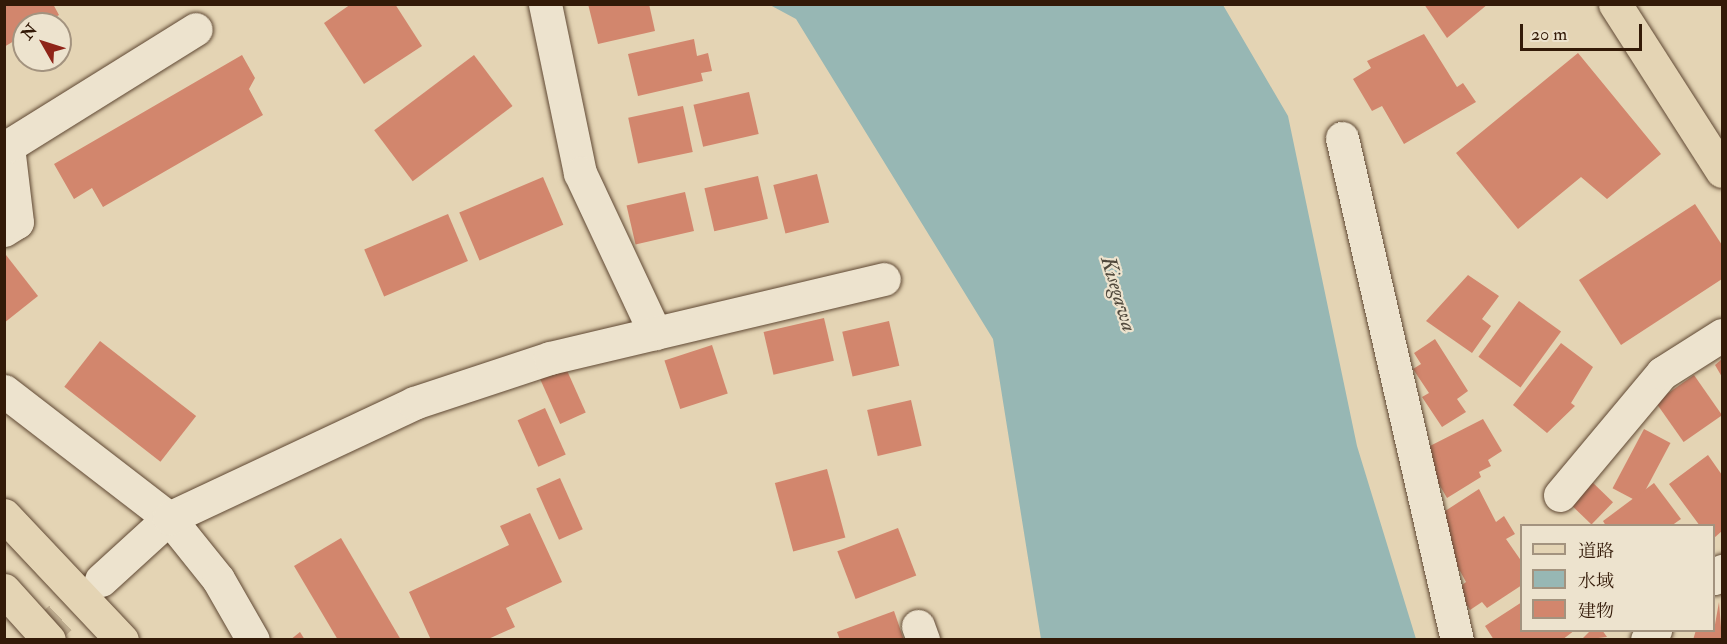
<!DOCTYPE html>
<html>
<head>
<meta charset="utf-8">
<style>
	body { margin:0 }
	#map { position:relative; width:1727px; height:644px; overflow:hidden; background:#e4d4b4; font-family:"IM FELL Double Pica","Noto Serif JP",serif }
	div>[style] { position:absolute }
	.water>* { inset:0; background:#97b7b4 }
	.building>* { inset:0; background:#d2866d; transform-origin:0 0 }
	.minor-tunnel>* { height:33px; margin-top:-16.5px; transform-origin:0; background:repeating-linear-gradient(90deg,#c1af92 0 33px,transparent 0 49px) }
	.roads { filter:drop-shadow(0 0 2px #5f4833) drop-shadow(0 0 2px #5f4833) }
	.minor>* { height:33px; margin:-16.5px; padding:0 16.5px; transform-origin:16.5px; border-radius:16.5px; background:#ede3ce }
	.major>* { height:33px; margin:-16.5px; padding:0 16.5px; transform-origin:16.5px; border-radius:16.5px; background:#e4d4b4 }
	.highway>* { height:33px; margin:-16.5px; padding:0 16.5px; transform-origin:16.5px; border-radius:16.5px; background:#e4d4b4 }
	span { translate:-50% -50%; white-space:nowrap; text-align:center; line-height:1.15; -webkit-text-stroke:4.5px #ede3ce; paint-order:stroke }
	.water-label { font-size:21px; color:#51493c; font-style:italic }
	.frame { position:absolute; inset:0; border:6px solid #331a08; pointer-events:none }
	.legend { position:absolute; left:1520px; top:524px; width:195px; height:108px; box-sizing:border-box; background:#ede3ce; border:2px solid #a3937f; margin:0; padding:8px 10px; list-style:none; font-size:18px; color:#331a08 }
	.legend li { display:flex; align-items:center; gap:12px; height:30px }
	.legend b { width:30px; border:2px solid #a3937f }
	.north { position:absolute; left:12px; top:12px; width:60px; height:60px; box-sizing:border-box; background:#ede3ce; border:2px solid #a3937f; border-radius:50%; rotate:309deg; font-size:16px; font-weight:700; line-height:24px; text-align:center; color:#331a08 }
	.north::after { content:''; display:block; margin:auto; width:21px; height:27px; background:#8f2418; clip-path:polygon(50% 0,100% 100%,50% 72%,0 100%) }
	.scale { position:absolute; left:1520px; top:24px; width:122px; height:27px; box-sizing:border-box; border:3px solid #331a08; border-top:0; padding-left:8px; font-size:18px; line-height:21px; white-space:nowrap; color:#331a08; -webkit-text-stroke:4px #ede3ce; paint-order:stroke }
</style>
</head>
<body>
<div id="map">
	<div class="water">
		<i style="clip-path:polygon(770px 5px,1223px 5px,1288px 116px,1357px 446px,1416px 639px,1041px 639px,993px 339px,796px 19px)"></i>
	</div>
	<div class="building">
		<i style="clip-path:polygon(4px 4px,53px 4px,59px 15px,44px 24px,24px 24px,24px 35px,4px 47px)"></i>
		<i style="clip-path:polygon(351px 4px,395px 4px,422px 46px,364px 84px,324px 23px)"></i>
		<i style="clip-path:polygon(588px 4px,649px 4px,655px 31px,598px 44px)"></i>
		<i style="clip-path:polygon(1424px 4px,1488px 4px,1447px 38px)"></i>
		<i style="clip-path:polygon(1424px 34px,1457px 87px,1463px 83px,1476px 102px,1404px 144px,1382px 106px,1372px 111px,1353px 79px,1371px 68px,1367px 61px)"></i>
		<i style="clip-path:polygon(694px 39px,697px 56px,708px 53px,712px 71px,701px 73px,703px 81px,638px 96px,628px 54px)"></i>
		<i style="clip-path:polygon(1578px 53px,1661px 154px,1607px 199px,1581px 177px,1518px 229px,1456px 153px)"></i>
		<i style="clip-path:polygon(242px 55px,255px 78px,249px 89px,263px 115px,103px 207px,92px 188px,74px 199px,54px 164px)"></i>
		<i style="left:474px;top:55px;width:64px;height:125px;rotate:53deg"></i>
		<i style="left:749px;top:92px;width:43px;height:57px;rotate:77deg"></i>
		<i style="left:683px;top:106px;width:47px;height:56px;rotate:78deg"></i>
		<i style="left:817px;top:174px;width:50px;height:45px;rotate:76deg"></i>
		<i style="left:758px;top:176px;width:44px;height:55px;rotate:77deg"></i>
		<i style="left:543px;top:177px;width:52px;height:91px;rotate:67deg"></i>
		<i style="left:685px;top:192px;width:40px;height:60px;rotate:77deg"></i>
		<i style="clip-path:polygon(1695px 204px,1722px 245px,1722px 279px,1621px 345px,1579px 280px)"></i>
		<i style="left:448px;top:214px;width:51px;height:91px;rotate:67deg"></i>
		<i style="clip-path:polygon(6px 255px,38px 296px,4px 323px,4px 256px)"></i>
		<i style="clip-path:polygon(1468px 275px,1499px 296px,1482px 319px,1491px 326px,1472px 353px,1426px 321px)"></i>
		<i style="left:1519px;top:301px;width:52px;height:69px;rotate:36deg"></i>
		<i style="left:824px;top:318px;width:44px;height:62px;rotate:77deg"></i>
		<i style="left:889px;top:321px;width:46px;height:48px;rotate:77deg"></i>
		<i style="clip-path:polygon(1435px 339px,1468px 391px,1457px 399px,1466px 412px,1442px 427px,1422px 397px,1429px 393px,1413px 369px,1421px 364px,1414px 353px)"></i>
		<i style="left:100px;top:341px;width:122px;height:58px;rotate:38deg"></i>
		<i style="clip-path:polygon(1561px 343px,1593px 367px,1571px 403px,1575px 406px,1547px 433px,1513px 405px)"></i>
		<i style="left:712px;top:345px;width:51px;height:50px;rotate:72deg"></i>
		<i style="clip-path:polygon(1722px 359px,1722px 377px,1715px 365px)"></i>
		<i style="left:565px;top:366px;width:51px;height:28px;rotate:66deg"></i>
		<i style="left:1694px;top:375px;width:49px;height:47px;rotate:55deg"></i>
		<i style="left:911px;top:400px;width:47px;height:45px;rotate:77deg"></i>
		<i style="left:545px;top:408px;width:51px;height:30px;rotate:66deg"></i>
		<i style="clip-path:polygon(1483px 419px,1502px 451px,1488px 460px,1491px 466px,1479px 472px,1481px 477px,1447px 498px,1424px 458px,1426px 448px)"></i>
		<i style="left:1644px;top:429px;width:30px;height:67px;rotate:28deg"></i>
		<i style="clip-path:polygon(1708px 455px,1722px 475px,1722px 531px,1714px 538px,1714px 526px,1700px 526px,1669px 484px)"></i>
		<i style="left:827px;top:469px;width:71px;height:54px;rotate:75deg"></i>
		<i style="left:560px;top:478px;width:56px;height:26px;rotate:66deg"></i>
		<i style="left:1590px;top:480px;width:32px;height:31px;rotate:44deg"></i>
		<i style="clip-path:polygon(1654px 483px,1681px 519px,1671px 526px,1606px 526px,1603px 521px)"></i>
		<i style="clip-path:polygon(1479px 489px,1496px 522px,1504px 516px,1515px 534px,1506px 539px,1522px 562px,1522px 585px,1487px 608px,1482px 602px,1470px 610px,1457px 589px,1466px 582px,1442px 538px,1450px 533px,1439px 515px)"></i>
		<i style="clip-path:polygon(530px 513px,562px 582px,506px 608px,515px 627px,486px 640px,431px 640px,409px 592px,509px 545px,500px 526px)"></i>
		<i style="left:898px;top:528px;width:51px;height:65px;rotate:69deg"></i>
		<i style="clip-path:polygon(341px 538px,401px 640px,338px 640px,294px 566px)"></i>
		<i style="clip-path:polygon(1522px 602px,1522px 630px,1575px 630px,1562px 640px,1494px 640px,1485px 626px)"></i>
		<i style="clip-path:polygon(1719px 602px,1722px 640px,1693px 640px,1696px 630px,1714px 630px)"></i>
		<i style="clip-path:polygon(894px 611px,904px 640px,840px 640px,837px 632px)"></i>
		<i style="clip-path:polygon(1591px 630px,1602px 630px,1607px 637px,1581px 640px)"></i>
		<i style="clip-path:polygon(300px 632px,305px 640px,290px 640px)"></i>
	</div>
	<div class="minor-tunnel">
		<i style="left:36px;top:640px;width:88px;rotate:-42.7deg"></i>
	</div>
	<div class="roads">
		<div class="minor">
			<i style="left:545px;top:4px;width:173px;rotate:78.3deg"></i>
			<i style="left:580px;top:173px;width:177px;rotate:64.9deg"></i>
			<i style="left:1342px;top:138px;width:515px;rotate:77.1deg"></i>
			<i style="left:4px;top:230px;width:15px;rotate:-32deg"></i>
			<i style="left:17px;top:222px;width:77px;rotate:-96.8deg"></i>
			<i style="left:8px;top:146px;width:221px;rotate:-31.9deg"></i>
			<i style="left:4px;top:391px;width:208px;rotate:37.6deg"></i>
			<i style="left:169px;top:518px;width:78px;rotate:51.2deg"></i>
			<i style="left:218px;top:579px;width:70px;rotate:60.2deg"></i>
			<i style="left:1560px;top:495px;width:159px;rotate:-50.1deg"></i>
			<i style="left:1662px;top:373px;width:71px;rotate:-32.3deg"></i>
			<i style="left:1714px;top:578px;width:11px;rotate:-41deg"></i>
			<i style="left:101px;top:580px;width:92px;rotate:-42.4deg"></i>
			<i style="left:169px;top:518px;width:271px;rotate:-25.1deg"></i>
			<i style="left:414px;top:403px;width:143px;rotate:-18.3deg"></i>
			<i style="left:550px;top:358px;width:343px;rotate:-13.3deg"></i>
			<i style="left:918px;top:626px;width:15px;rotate:70deg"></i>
			<i style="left:1647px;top:640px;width:13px;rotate:-51deg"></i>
		</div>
		<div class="major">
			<i style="left:1615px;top:4px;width:198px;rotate:57.4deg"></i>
		</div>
		<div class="highway">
			<i style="left:4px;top:515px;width:172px;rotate:46.7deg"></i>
			<i style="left:4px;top:590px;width:67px;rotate:48deg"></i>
		</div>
	</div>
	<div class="water-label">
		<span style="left:1118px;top:294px;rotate:73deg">Kisegawa</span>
	</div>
	<div class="frame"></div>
	<ul class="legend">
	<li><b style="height:8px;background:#e4d4b4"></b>道路</li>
	<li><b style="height:16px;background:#97b7b4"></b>水域</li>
	<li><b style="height:16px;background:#d2866d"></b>建物</li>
	</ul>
	<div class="north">N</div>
	<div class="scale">20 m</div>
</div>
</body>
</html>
